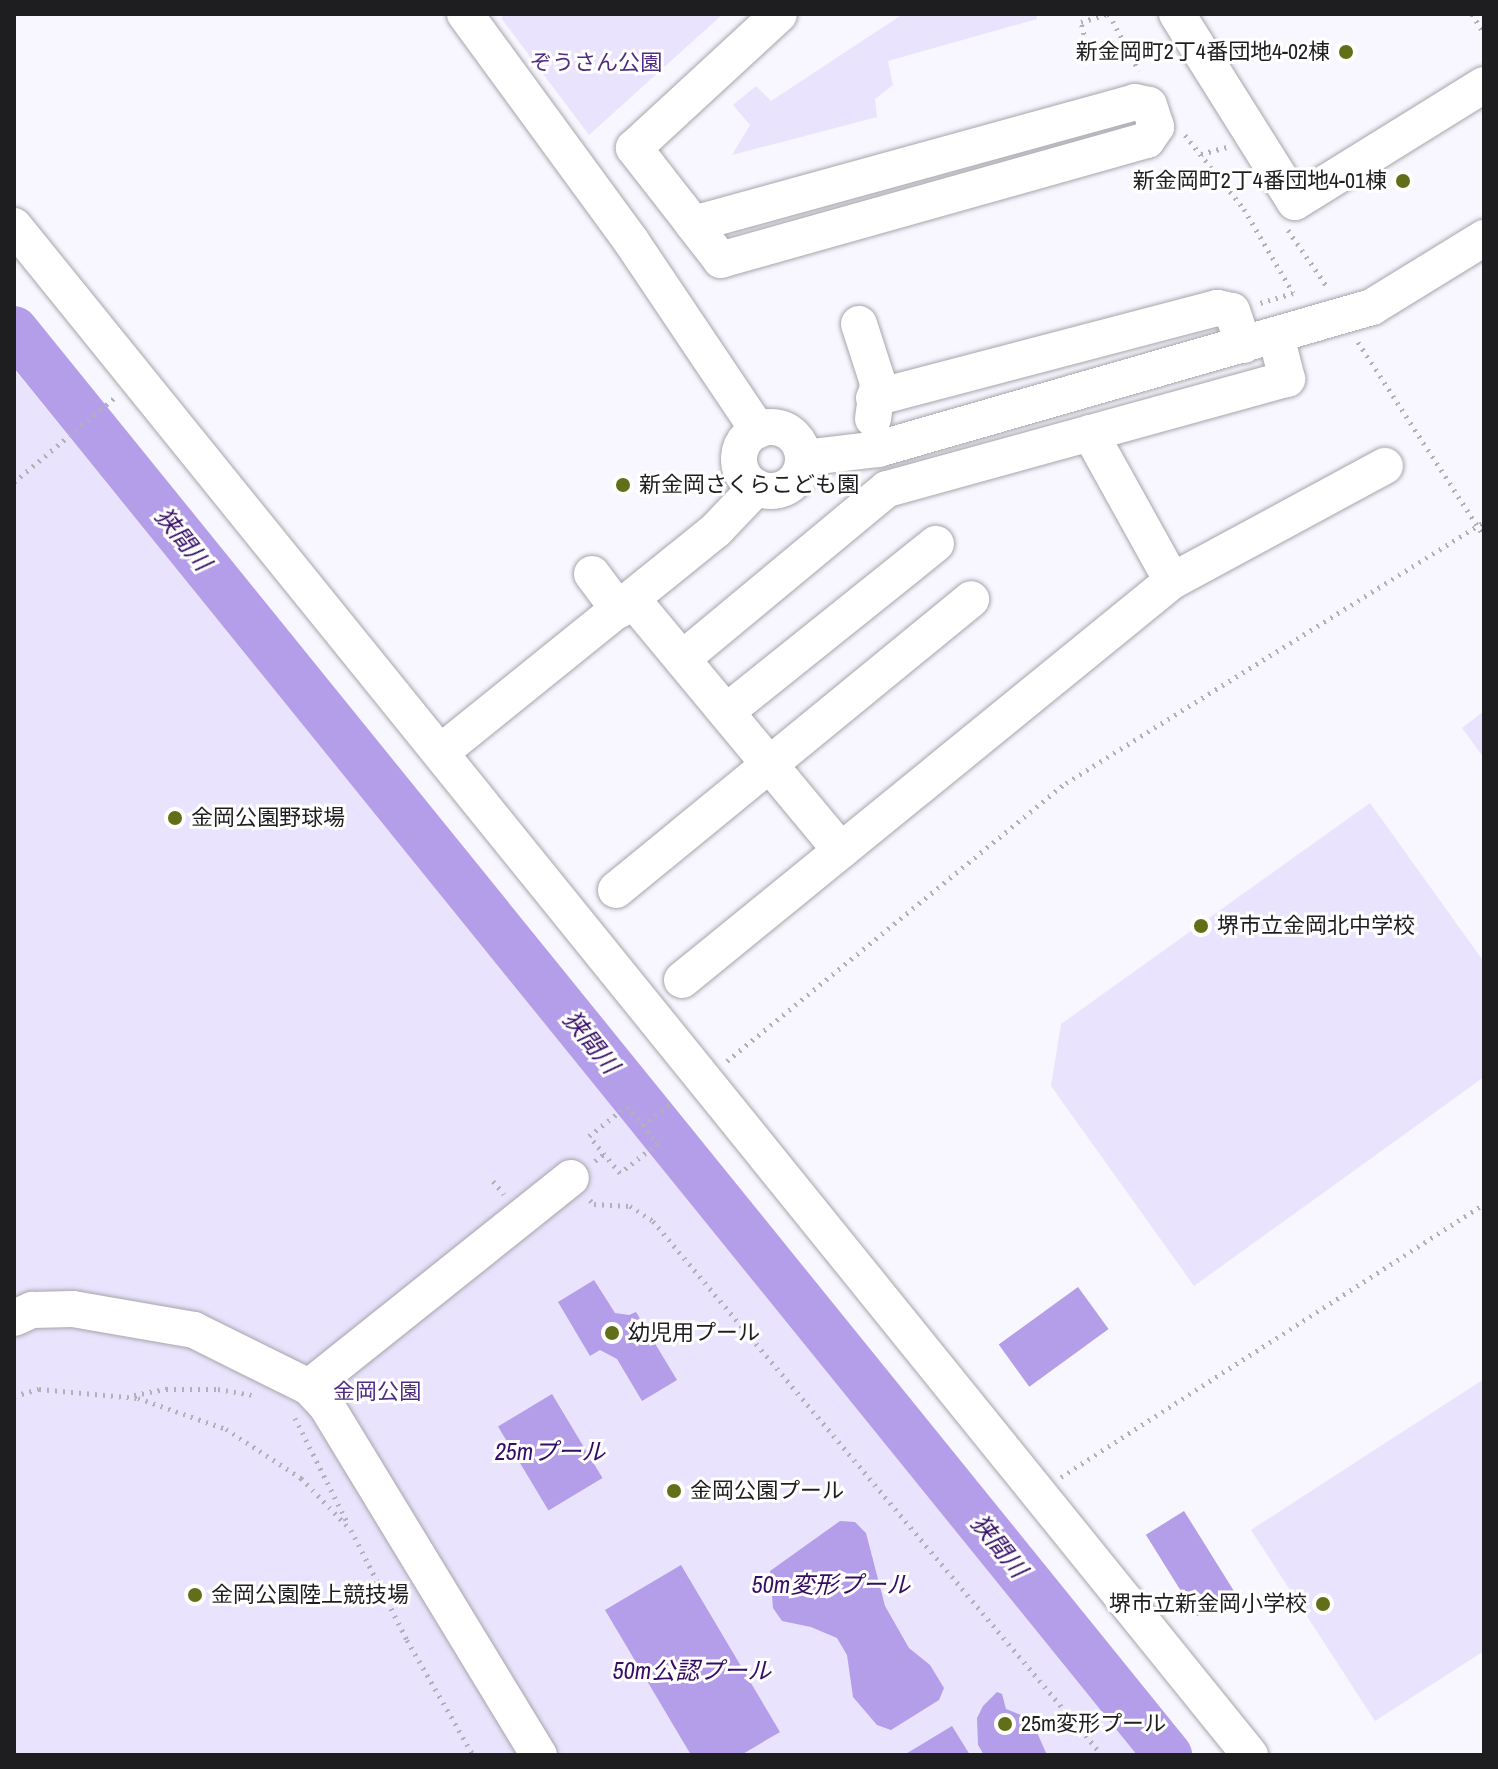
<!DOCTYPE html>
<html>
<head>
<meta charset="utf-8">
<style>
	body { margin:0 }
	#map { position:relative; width:1498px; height:1769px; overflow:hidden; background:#f8f6fe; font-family:"Archivo Narrow","Noto Sans JP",sans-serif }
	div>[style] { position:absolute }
	.green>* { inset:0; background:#eae3fd }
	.water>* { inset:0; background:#b49de9; transform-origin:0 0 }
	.river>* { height:48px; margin:-24px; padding:0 24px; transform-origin:24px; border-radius:24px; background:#b49de9 }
	.path>* { height:5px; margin-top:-2.5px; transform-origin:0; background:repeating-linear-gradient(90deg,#b2b1b7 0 2px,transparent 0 8px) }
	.roads { filter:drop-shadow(0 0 2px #a7a5ac) drop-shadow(0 0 2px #a7a5ac) }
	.minor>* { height:36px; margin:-18px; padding:0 18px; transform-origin:18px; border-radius:18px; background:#fff }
	.minor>.ring { margin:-18px; padding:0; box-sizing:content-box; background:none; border:36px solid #fff; border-radius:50% }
	.dots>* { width:22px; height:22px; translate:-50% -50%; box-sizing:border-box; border:4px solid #fff; border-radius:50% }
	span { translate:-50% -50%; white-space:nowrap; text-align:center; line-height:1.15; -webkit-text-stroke:6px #fff; paint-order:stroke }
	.poi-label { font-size:22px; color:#1e1e20 }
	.right { translate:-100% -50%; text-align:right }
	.left { translate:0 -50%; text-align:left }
	.park-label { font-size:22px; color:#4f2d84 }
	.water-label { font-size:24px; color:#350b64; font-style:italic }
	.frame { position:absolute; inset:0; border:16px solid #1e1e20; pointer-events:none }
</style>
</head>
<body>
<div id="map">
	<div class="green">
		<i style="clip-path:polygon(506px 14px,723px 14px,589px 135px,501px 18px)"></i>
		<i style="clip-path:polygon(903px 14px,1036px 14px,1037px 19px,888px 61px,893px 85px,875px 99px,877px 117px,732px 155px,750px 125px,733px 105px,756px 86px,771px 101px)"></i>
		<i style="clip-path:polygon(14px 369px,1141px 1755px,14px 1755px)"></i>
		<i style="clip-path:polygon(1484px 711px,1484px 758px,1462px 728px)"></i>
		<i style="clip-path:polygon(1370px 803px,1484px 962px,1484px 1077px,1194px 1286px,1051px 1086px,1061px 1024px)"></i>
		<i style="clip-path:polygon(1484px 1379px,1484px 1651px,1375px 1721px,1251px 1530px)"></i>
	</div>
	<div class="water">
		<i style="clip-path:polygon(594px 1280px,615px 1313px,629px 1315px,636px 1312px,677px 1380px,642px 1401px,617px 1359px,600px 1350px,590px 1356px,558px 1302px)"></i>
		<i style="left:1078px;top:1287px;width:52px;height:98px;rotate:54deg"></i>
		<i style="left:552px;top:1394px;width:98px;height:63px;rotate:59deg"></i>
		<i style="left:1184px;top:1511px;width:96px;height:45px;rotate:58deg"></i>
		<i style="clip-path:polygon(840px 1521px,855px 1522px,866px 1533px,885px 1606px,909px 1648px,930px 1665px,944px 1688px,939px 1700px,891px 1730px,877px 1725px,853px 1697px,847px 1655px,837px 1638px,811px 1627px,782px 1621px,773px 1608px,770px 1571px)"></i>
		<i style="clip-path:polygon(681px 1565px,780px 1732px,741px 1755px,691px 1755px,605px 1610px)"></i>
		<i style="clip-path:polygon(997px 1692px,1002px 1694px,1006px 1709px,1031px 1719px,1047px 1755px,984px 1755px,978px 1745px,977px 1718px,983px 1706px)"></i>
		<i style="clip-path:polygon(952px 1726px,970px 1755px,904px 1755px)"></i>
	</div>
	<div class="river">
		<i style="left:14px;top:330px;width:1834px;rotate:51deg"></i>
	</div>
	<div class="path">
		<i style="left:1109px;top:14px;width:64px;rotate:62.2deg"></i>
		<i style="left:1472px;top:14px;width:22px;rotate:58deg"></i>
		<i style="left:1079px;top:53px;width:13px;rotate:-58deg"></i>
		<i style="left:1086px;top:42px;width:21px;rotate:-104deg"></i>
		<i style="left:1081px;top:22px;width:28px;rotate:-17deg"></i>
		<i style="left:1185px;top:135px;width:95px;rotate:51.4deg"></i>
		<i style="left:1244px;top:209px;width:97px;rotate:59.7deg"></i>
		<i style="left:1293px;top:293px;width:34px;rotate:163deg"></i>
		<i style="left:1201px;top:154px;width:27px;rotate:-15deg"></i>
		<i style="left:1288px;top:230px;width:70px;rotate:55.4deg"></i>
		<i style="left:1358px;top:342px;width:231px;rotate:57deg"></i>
		<i style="left:14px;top:482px;width:131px;rotate:-40deg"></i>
		<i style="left:727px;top:1061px;width:438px;rotate:-39.4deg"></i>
		<i style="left:1066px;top:783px;width:493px;rotate:-32deg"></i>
		<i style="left:627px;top:1106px;width:48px;rotate:50deg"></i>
		<i style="left:658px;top:1143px;width:48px;rotate:141.7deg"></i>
		<i style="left:620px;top:1173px;width:48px;rotate:-130deg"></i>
		<i style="left:589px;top:1136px;width:48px;rotate:-38.3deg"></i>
		<i style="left:642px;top:1125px;width:36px;rotate:-37deg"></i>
		<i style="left:595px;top:1161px;width:11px;rotate:-38deg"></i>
		<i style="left:493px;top:1181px;width:17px;rotate:50deg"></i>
		<i style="left:590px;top:1200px;width:6px;rotate:45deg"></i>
		<i style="left:594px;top:1204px;width:36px;rotate:3deg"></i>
		<i style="left:630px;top:1206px;width:27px;rotate:33deg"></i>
		<i style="left:653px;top:1221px;width:698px;rotate:49.94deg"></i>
		<i style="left:134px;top:1395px;width:33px;rotate:-11deg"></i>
		<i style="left:166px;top:1389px;width:52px"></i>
		<i style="left:218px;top:1389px;width:34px;rotate:10deg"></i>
		<i style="left:14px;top:1396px;width:26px;rotate:-16deg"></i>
		<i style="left:39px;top:1389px;width:99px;rotate:5.2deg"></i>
		<i style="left:138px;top:1398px;width:93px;rotate:19.4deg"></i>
		<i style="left:226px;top:1429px;width:90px;rotate:33.2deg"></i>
		<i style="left:301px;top:1478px;width:72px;rotate:46.1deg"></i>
		<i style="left:351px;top:1530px;width:123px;rotate:63deg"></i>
		<i style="left:407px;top:1640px;width:133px;rotate:60.1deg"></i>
		<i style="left:295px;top:1418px;width:119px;rotate:63.4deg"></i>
		<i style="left:1061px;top:1477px;width:503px;rotate:-32.84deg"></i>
	</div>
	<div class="roads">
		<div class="minor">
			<i style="left:465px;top:14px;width:281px;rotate:53.8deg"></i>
			<i style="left:631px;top:241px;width:228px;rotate:56.1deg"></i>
			<i style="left:1177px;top:14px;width:222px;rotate:57.9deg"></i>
			<i style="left:1295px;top:202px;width:222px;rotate:-31.8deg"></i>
			<i style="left:693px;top:224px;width:459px;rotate:-15.4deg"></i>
			<i style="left:1135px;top:102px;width:14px;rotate:12deg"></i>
			<i style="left:1149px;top:105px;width:23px;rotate:72deg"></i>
			<i style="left:1156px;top:127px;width:16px;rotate:125deg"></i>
			<i style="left:1147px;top:140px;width:443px;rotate:164.3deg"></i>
			<i style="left:721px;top:260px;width:46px;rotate:-127.9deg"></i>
			<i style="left:693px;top:224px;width:21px;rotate:-127deg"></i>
			<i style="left:680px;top:207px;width:75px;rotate:-127.9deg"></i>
			<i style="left:634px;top:148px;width:197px;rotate:-42.7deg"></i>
			<i style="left:14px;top:226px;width:1966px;rotate:51.05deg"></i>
			<i style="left:859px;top:324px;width:62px;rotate:72.1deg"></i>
			<i style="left:878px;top:383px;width:36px;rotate:98deg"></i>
			<i style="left:874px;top:398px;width:355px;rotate:-14.7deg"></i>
			<i style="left:1217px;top:308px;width:15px;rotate:11deg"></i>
			<i style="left:1232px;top:311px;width:36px;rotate:71deg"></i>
			<i class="ring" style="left:739px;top:427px;width:28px;height:28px"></i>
			<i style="left:1090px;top:433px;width:169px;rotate:61deg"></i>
			<i style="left:803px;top:458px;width:76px;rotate:-6.8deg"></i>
			<i style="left:878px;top:449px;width:514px;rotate:-16.04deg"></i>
			<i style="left:1372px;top:307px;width:132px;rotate:-31.6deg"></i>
			<i style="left:592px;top:574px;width:45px;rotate:53.1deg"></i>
			<i style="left:632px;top:599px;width:327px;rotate:50.3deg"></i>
			<i style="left:682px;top:659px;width:266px;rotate:-39.7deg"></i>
			<i style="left:887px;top:489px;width:415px;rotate:-15.4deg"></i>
			<i style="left:1287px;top:379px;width:44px;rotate:-104.3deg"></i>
			<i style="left:726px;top:712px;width:269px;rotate:-38.7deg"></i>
			<i style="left:441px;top:752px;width:353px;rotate:-38.9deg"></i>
			<i style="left:716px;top:530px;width:59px;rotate:-46.4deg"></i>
			<i style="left:616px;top:890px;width:459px;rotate:-39.3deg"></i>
			<i style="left:682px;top:980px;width:632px;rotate:-39.16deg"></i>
			<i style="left:1172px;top:581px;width:242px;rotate:-28.4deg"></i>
			<i style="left:14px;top:1318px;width:20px;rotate:-24deg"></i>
			<i style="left:32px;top:1310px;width:41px;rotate:-1.4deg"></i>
			<i style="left:73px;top:1309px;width:123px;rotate:9.8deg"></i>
			<i style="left:194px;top:1330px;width:128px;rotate:26.4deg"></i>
			<i style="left:309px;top:1387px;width:25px;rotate:47deg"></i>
			<i style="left:326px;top:1405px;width:410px;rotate:58.7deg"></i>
			<i style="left:309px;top:1387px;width:335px;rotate:-38.6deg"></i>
		</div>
	</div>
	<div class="dots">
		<i style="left:1346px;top:52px;background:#626e18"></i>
		<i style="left:1403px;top:181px;background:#626e18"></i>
		<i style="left:623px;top:485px;background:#626e18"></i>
		<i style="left:175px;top:818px;background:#626e18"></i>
		<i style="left:1201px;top:926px;background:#626e18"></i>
		<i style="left:612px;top:1333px;background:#626e18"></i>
		<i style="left:674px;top:1491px;background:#626e18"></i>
		<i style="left:195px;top:1595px;background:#626e18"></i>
		<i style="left:1323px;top:1604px;background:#626e18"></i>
		<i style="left:1005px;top:1724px;background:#626e18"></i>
	</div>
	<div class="poi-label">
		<span class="right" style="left:1330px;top:52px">新金岡町2丁4番団地4-02棟</span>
		<span class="right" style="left:1387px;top:181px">新金岡町2丁4番団地4-01棟</span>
		<span class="left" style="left:639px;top:485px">新金岡さくらこども園</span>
		<span class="left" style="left:191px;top:818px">金岡公園野球場</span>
		<span class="left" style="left:1217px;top:926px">堺市立金岡北中学校</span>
		<span class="left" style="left:628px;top:1333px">幼児用プール</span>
		<span class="left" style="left:690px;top:1491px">金岡公園プール</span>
		<span class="left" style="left:211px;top:1595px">金岡公園陸上競技場</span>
		<span class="right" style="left:1307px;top:1604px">堺市立新金岡小学校</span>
		<span class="left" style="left:1021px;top:1724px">25m変形プール</span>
	</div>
	<div class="park-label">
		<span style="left:596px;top:63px">ぞうさん公園</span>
		<span style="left:377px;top:1392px">金岡公園</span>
	</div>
	<div class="water-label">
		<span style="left:183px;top:539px;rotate:51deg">狭間川</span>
		<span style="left:591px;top:1042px;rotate:51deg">狭間川</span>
		<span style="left:550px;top:1452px">25mプール</span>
		<span style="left:999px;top:1546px;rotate:51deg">狭間川</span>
		<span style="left:831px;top:1585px">50m変形プール</span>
		<span style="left:692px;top:1671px">50m公認プール</span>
	</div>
	<div class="frame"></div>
</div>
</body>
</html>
